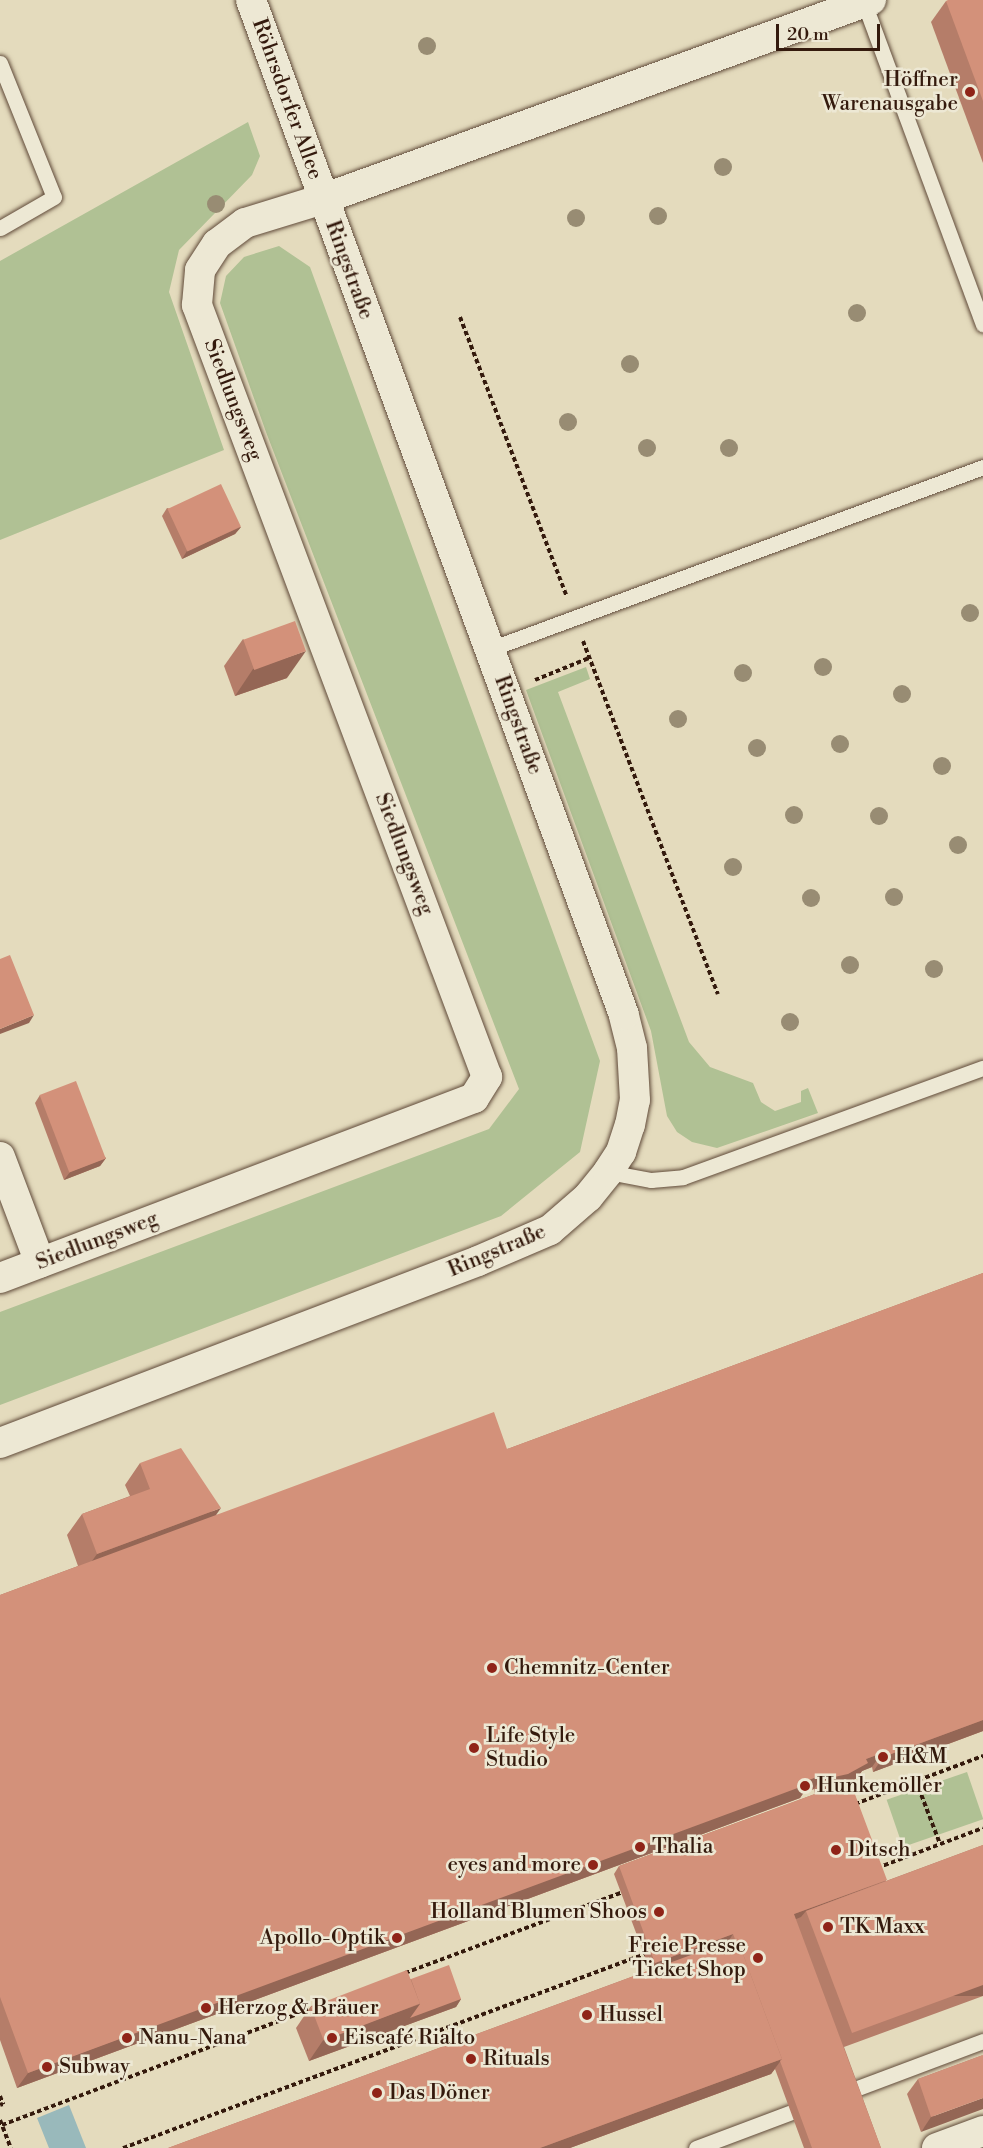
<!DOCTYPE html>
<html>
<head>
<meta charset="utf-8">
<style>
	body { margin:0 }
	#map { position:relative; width:983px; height:2148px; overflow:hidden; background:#e4dbbd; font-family:"Libre Bodoni",serif }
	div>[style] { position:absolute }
	.green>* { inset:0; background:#b0c194; transform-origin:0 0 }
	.water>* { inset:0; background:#99b9bb }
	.path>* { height:4px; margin-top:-2px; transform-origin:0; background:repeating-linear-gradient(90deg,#341a0d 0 4.5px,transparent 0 7.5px) }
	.roads { filter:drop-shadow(0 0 2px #604a39) drop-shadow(0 0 2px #604a39) }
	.service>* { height:15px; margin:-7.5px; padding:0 7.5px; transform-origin:7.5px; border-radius:7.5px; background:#ede8d4 }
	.minor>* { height:30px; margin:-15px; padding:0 15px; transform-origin:15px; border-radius:15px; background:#ede8d4 }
	.trees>* { width:18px; height:18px; margin:-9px; border-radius:50%; background:#988c73 }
	.wall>* { inset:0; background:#b57d69 }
	.shaded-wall>* { inset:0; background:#946655; transform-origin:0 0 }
	.building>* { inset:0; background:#d3917a; transform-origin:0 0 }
	.dots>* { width:16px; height:16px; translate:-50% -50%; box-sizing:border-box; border:3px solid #ede8d4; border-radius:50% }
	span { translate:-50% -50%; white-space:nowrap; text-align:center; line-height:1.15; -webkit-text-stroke:5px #ede8d4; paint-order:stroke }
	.poi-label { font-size:21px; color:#341a0d }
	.right { translate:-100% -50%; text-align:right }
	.left { translate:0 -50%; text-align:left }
	.street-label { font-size:21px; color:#341a0d }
	.scale { position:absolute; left:776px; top:24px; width:104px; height:27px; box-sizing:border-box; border:3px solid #341a0d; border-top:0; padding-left:8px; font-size:18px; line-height:21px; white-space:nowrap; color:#341a0d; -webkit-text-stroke:4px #ede8d4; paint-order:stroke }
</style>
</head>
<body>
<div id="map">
	<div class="green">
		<i style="clip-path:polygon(248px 122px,260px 156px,252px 175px,179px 250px,169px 292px,224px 450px,0 540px,0 261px)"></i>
		<i style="clip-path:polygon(279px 246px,310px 267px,600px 1061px,580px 1152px,501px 1216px,0 1405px,0 1312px,489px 1129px,519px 1089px,266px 432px,220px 303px,226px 276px,244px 257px)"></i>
		<i style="clip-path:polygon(586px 667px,590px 679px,558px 692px,689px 1042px,710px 1067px,753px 1083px,761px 1102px,775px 1111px,801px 1102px,801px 1091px,808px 1088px,818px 1113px,717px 1148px,692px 1142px,677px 1132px,667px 1116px,651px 1031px,526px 690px)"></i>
		<i style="left:967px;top:1772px;width:50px;height:85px;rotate:71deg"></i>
	</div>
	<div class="water">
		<i style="clip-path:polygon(69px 2105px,86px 2148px,49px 2148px,37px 2118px)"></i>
	</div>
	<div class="path">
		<i style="left:460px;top:317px;width:298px;rotate:69.1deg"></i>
		<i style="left:583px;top:641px;width:378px;rotate:69.1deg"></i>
		<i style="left:535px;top:680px;width:58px;rotate:-22.2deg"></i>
		<i style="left:916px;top:1781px;width:67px;rotate:69.1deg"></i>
		<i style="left:855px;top:1804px;width:137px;rotate:-20.6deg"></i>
		<i style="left:877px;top:1868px;width:113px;rotate:-20.7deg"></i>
		<i style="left:405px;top:1973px;width:233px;rotate:-20.4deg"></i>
		<i style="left:0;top:2096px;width:9px;rotate:69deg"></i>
		<i style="left:3px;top:2104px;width:3px;rotate:162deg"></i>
		<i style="left:0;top:2120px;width:30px;rotate:69deg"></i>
		<i style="left:2px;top:2125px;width:330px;rotate:-20.6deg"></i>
		<i style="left:123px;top:2148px;width:560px;rotate:-20.38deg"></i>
	</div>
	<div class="roads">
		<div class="service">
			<i style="left:863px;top:0;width:346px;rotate:69.7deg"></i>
			<i style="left:0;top:63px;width:144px;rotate:68.1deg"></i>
			<i style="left:54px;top:197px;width:62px;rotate:150.1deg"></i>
			<i style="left:490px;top:649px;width:526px;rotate:-20.26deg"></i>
			<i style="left:608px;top:1172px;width:44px;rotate:10.5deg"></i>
			<i style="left:651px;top:1180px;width:32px;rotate:-5deg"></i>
			<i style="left:683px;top:1177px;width:319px;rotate:-20deg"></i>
			<i style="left:839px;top:2095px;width:154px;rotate:-20.6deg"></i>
			<i style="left:696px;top:2148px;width:120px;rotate:-20.6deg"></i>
		</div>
		<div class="minor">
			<i style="left:0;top:1157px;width:113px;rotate:69.3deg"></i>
			<i style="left:0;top:1278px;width:507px;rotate:-20.79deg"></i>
			<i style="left:474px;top:1098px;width:25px;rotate:-58deg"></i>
			<i style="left:487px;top:1077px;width:825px;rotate:-110.59deg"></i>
			<i style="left:197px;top:305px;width:35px;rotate:-85deg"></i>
			<i style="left:200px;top:270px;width:31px;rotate:-57deg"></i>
			<i style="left:217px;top:244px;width:35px;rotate:-37deg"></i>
			<i style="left:245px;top:223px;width:82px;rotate:-17.1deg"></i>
			<i style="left:323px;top:199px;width:583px;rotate:-19.96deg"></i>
			<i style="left:0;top:1443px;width:511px;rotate:-20.84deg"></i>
			<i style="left:478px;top:1261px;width:78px;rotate:-23.3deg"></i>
			<i style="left:550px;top:1230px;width:50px;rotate:-41deg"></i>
			<i style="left:588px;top:1197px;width:32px;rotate:-51deg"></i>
			<i style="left:608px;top:1172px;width:24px;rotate:-57deg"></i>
			<i style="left:621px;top:1152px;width:28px;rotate:-72deg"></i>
			<i style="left:630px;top:1125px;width:25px;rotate:-79deg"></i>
			<i style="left:635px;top:1100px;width:52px;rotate:-93.3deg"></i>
			<i style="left:632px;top:1048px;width:34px;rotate:-104deg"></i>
			<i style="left:624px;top:1015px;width:1081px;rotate:-110.18deg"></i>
			<i style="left:937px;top:2148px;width:49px;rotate:-20.3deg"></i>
		</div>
	</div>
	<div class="trees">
		<i style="left:427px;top:46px"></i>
		<i style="left:723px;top:167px"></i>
		<i style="left:216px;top:204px"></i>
		<i style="left:658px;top:216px"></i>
		<i style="left:576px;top:218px"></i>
		<i style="left:857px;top:313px"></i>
		<i style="left:630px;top:364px"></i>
		<i style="left:568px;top:422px"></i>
		<i style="left:647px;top:448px"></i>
		<i style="left:729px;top:448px"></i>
		<i style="left:970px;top:613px"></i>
		<i style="left:823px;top:667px"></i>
		<i style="left:743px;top:673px"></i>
		<i style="left:902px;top:694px"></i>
		<i style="left:678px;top:719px"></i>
		<i style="left:840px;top:744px"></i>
		<i style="left:757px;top:748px"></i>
		<i style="left:942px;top:766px"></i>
		<i style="left:794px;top:815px"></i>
		<i style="left:879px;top:816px"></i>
		<i style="left:958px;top:845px"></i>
		<i style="left:733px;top:867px"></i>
		<i style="left:894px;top:897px"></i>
		<i style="left:811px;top:898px"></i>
		<i style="left:850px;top:965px"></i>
		<i style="left:934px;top:969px"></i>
		<i style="left:790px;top:1022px"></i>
	</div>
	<div class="wall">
		<i style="clip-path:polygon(983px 0,983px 163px,931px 22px,946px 1px)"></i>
		<i style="clip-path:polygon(167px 508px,241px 527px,235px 534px,182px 559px,162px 516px)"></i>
		<i style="clip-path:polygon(243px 639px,287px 678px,235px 696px,224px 666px)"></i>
		<i style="clip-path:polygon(40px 1095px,106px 1158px,100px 1166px,64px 1180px,35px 1103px)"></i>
		<i style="clip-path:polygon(983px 1273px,983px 1731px,873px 1772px,872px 1767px,862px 1771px,857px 1778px,850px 1782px,886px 1881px,983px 1845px,983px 1996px,844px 2047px,881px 2148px,804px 2148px,775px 2069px,771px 2074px,570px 2148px,168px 2148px,650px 1970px,614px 1874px,619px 1866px,815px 1794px,814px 1789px,804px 1792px,800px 1798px,17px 2088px,0 2040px,0 1595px,78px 1566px,67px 1535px,82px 1514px,130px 1496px,125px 1485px,140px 1463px,217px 1515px,507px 1449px)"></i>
		<i style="clip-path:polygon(411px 1979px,461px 1999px,456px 2007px,309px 2061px,296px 2028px,311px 2006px)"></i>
		<i style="clip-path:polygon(983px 2055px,921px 2132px,907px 2094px,918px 2079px)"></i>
	</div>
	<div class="shaded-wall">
		<i style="clip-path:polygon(241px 527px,235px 534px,182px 559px,187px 551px)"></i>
		<i style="clip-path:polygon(306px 651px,287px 678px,235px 696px,253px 669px)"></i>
		<i style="clip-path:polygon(34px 1015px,29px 1023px,0 1034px,0 1029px)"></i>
		<i style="clip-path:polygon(106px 1158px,100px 1166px,64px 1180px,70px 1172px)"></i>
		<i style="clip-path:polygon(221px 1508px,206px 1529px,82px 1575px,97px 1554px)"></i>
		<i style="clip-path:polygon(983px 1720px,983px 1731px,873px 1772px,883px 1757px)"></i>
		<i style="clip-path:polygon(882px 1753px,872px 1767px,862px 1771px,857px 1778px,837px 1789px,815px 1794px,825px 1779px,866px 1759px)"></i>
		<i style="clip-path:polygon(824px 1774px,814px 1789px,804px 1792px,800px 1798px,17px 2088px,28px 2073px)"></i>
		<i style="clip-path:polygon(887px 1880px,806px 1911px,801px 1917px,789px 1922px,794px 1914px)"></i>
		<i style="clip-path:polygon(733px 1934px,728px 1942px,650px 1971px,655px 1963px)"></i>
		<i style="left:983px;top:1985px;width:11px;height:140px;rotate:90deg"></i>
		<i style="clip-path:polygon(461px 1999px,456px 2007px,309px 2061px,324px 2039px,420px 2004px)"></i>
		<i style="clip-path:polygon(782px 2059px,771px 2074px,570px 2148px,540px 2148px)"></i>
		<i style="clip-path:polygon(983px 2098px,983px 2109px,921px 2132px,931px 2117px)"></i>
	</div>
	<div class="building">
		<i style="clip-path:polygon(948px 0,983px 0,983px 101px,946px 1px)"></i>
		<i style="left:221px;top:484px;width:47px;height:59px;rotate:65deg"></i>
		<i style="left:295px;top:621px;width:32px;height:55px;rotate:70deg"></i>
		<i style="clip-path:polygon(10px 955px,34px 1015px,0 1029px,0 959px)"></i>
		<i style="left:76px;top:1081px;width:83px;height:39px;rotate:69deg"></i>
		<i style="clip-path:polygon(983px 1273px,983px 1720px,883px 1757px,882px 1753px,866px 1759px,868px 1763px,848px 1774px,825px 1779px,824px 1774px,809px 1780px,811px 1783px,28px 2073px,0 1997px,0 1595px,494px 1412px,507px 1449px)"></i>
		<i style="clip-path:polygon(181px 1448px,221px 1508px,97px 1554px,82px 1514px,150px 1489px,140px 1463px)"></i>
		<i style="clip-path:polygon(850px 1781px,887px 1880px,794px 1914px,881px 2148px,812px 2148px,780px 2061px,782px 2059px,737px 1938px,735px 1939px,733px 1934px,655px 1963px,619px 1866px)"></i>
		<i style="clip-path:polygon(983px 1845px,983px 1985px,852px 2033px,806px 1911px)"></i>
		<i style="clip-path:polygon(737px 1938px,782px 2059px,540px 2148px,168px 2148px)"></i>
		<i style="clip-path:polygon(449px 1965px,461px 1999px,410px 2018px,420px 2004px,411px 1979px)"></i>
		<i style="left:407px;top:1970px;width:36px;height:103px;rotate:69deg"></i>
		<i style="clip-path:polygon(983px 2055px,983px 2098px,931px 2117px,918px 2079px)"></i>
	</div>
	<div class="dots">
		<i style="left:970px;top:92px;background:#8f2418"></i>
		<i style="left:492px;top:1668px;background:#8f2418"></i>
		<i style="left:474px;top:1748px;background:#8f2418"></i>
		<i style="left:883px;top:1757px;background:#8f2418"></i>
		<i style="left:805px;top:1786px;background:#8f2418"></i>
		<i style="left:640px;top:1847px;background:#8f2418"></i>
		<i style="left:836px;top:1850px;background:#8f2418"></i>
		<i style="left:593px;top:1865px;background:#8f2418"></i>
		<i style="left:659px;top:1912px;background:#8f2418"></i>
		<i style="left:828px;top:1927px;background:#8f2418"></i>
		<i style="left:397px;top:1938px;background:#8f2418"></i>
		<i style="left:758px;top:1958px;background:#8f2418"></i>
		<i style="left:206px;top:2008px;background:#8f2418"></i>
		<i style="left:587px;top:2015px;background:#8f2418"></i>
		<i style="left:127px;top:2038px;background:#8f2418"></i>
		<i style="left:332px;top:2038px;background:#8f2418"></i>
		<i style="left:471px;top:2059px;background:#8f2418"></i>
		<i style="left:47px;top:2067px;background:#8f2418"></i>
		<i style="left:377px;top:2093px;background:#8f2418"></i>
	</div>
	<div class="poi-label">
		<span class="right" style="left:958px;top:92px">Höffner<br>Warenausgabe</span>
		<span class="left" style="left:504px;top:1668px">Chemnitz-Center</span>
		<span class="left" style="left:486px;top:1748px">Life Style<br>Studio</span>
		<span class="left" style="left:895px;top:1757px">H&amp;M</span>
		<span class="left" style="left:817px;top:1786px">Hunkemöller</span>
		<span class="left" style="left:652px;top:1847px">Thalia</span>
		<span class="left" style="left:848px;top:1850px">Ditsch</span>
		<span class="right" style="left:581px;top:1865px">eyes and more</span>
		<span class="right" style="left:647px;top:1912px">Holland Blumen Shoos</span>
		<span class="left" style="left:840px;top:1927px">TK Maxx</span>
		<span class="right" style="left:385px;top:1938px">Apollo-Optik</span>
		<span class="right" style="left:746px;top:1958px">Freie Presse<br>Ticket Shop</span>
		<span class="left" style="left:218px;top:2008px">Herzog &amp; Bräuer</span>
		<span class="left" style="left:599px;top:2015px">Hussel</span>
		<span class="left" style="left:139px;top:2038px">Nanu-Nana</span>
		<span class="left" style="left:344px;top:2038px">Eiscafé Rialto</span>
		<span class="left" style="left:483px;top:2059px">Rituals</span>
		<span class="left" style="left:59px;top:2067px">Subway</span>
		<span class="left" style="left:389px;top:2093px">Das Döner</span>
	</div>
	<div class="street-label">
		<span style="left:287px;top:99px;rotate:70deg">Röhrsdorfer Allee</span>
		<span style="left:349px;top:270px;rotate:70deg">Ringstraße</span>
		<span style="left:233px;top:400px;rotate:69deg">Siedlungsweg</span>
		<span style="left:518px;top:725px;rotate:70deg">Ringstraße</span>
		<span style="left:404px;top:854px;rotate:69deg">Siedlungsweg</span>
		<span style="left:97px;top:1241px;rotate:-21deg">Siedlungsweg</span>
		<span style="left:497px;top:1251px;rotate:-23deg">Ringstraße</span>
	</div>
	<div class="scale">20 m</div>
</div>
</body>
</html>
